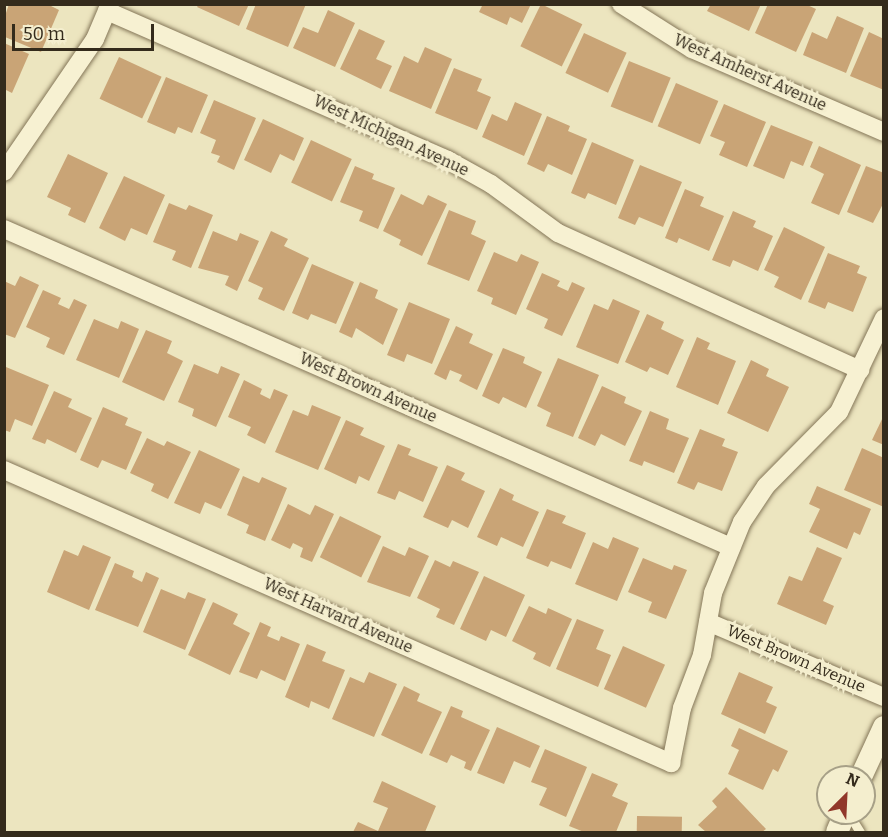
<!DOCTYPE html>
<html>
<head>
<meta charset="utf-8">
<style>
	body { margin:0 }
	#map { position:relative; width:888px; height:837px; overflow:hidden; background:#ece5bf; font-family:Bitter,serif }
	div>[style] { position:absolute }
	.building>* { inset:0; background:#c9a476; transform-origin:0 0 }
	.roads { filter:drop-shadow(0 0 2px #847658) drop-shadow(0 0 2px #847658) }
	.service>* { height:9px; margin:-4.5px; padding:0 4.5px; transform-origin:4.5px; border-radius:4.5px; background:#f7f1d2 }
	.minor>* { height:18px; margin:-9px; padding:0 9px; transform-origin:9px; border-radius:9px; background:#f7f1d2 }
	.tertiary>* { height:22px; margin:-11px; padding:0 11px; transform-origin:11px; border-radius:11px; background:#f7f1d2 }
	span { translate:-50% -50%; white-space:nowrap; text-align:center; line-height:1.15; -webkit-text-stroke:6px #f4eece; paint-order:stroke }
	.street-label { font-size:16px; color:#342b1c }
	.frame { position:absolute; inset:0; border:6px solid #342b1c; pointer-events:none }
	.north { position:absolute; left:816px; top:765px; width:60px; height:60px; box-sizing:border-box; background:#f4eece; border:2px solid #a7a087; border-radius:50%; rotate:24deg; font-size:16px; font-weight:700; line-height:24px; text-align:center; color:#342b1c }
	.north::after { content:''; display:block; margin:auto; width:21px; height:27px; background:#91372a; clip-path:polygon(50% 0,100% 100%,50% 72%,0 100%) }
	.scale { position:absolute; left:12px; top:24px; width:142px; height:27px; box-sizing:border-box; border:3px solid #342b1c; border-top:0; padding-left:8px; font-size:18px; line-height:21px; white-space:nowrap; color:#342b1c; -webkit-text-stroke:4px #f4eece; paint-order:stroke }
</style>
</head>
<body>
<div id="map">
	<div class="building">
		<i style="clip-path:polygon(9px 4px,47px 4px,59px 10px,41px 52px,5px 37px,5px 16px)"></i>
		<i style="clip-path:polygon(199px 4px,249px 4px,239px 26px,197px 7px)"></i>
		<i style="clip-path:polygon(256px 4px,306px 4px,288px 47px,246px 29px)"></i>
		<i style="clip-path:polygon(483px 4px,531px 4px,522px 23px,510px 17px,507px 25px,479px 12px)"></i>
		<i style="left:541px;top:4px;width:46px;height:47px;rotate:26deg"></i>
		<i style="clip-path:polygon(711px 4px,761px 4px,749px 31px,707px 11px)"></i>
		<i style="clip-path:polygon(768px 4px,805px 4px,816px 9px,796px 52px,755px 33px)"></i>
		<i style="clip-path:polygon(328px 10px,355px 23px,335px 67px,293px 48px,303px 27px,318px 33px)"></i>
		<i style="clip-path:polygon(837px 16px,864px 28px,846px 73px,803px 55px,812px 32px,827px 39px)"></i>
		<i style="clip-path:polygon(359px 29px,385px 41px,376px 59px,392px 66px,381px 89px,340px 69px)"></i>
		<i style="clip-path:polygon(869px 32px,884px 39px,884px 90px,850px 76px)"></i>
		<i style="left:584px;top:33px;width:47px;height:44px;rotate:25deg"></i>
		<i style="clip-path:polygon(4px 43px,29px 54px,12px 93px,4px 89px)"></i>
		<i style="clip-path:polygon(425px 47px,452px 59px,431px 109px,389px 91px,404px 56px,418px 63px)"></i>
		<i style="left:119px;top:57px;width:47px;height:46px;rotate:25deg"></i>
		<i style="left:629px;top:61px;width:45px;height:49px;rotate:22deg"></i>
		<i style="clip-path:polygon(454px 68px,482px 79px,477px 91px,491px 97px,477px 130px,435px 113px)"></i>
		<i style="clip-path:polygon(166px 77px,208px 95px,192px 133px,178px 127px,175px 134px,147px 122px)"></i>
		<i style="left:676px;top:83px;width:46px;height:47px;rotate:23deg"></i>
		<i style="clip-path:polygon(214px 100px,256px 118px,234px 170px,217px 162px,220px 156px,211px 153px,216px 140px,200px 133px)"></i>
		<i style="clip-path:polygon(515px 102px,542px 114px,524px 156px,482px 137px,492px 114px,507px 121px)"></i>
		<i style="clip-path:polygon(724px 104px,766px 122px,747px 167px,719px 155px,725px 142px,710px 136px)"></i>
		<i style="clip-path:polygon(547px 116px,570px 126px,568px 131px,587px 139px,572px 175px,548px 164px,544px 172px,527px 164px)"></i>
		<i style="clip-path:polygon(263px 119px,304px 138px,294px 161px,280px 154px,271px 173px,244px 160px)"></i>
		<i style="clip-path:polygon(771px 125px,813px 142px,803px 166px,791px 161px,784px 179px,753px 166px)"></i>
		<i style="left:311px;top:140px;width:45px;height:47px;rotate:25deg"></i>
		<i style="clip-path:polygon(592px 142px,634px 160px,616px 205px,588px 193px,585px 199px,571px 193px)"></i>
		<i style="clip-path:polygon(819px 146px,861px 165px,839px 215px,811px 203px,824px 174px,810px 167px)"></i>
		<i style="clip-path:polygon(68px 154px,108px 173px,85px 223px,68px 215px,71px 208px,47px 197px)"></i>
		<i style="clip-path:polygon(640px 165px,682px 182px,663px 227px,639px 217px,635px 225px,618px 218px)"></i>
		<i style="clip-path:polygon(355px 166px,374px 174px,372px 179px,395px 188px,378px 229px,359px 221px,363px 211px,340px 202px)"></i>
		<i style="clip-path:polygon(866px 166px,884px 173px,884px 202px,873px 223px,847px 212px)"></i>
		<i style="clip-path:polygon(124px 176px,165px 195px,147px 235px,131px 228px,125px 241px,99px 228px)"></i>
		<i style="clip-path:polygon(685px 189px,704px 197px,700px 206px,724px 216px,709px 251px,679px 238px,677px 243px,665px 238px)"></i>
		<i style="clip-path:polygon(401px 194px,423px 205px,428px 195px,447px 204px,422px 256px,399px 245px,401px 240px,383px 231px)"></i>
		<i style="clip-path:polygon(169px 203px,186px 210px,189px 205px,213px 215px,191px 268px,172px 260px,176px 251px,153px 242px)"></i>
		<i style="clip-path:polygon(449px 210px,476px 221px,471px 234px,486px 241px,469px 281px,427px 264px)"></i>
		<i style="clip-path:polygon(733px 211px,756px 221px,753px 227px,773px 236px,758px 271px,733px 260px,730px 267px,712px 260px)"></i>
		<i style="clip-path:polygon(784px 227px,825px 247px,801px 300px,774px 287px,779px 277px,764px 270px)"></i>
		<i style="clip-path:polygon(213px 231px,237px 241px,240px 233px,259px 241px,237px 291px,225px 285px,229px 276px,198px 268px)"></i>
		<i style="clip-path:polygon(271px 231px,288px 239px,284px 246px,309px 258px,284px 311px,258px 299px,263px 288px,248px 281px)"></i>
		<i style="clip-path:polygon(494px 252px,517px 262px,521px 254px,539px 262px,516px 315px,491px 304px,493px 298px,477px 291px)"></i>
		<i style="clip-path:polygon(828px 253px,860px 266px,857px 273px,867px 277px,853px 312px,828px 302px,825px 309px,808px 302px)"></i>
		<i style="clip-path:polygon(312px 264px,354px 282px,336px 324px,311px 314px,308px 320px,292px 313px)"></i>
		<i style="clip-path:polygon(542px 273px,560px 281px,557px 286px,568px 291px,572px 282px,585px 288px,562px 336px,544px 328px,548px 319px,526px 309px)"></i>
		<i style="clip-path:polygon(20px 276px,39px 285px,15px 338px,4px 334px,4px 281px,15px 286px)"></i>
		<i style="clip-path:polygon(360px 282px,378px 290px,375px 298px,398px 309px,383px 345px,356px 328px,352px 338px,339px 332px)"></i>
		<i style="clip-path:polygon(43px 290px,61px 298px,58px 304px,69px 309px,74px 299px,87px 305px,64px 355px,46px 347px,50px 338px,26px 327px)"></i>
		<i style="clip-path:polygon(613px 299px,640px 311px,618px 364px,576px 347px,594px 304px,608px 310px)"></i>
		<i style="clip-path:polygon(409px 302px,450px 319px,432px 364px,407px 354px,404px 362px,387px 355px)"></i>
		<i style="clip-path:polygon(647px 314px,664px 322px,661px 329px,684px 340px,668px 375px,650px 367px,647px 372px,625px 362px)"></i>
		<i style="clip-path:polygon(94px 319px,118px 329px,121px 321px,139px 329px,119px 378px,76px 360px)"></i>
		<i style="clip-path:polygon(456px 326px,473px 334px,469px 343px,493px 354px,477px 390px,459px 381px,462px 375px,450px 370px,446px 380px,434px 374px)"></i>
		<i style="clip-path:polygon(146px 330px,172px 341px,167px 353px,183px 361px,164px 401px,122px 382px)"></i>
		<i style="clip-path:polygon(697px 337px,710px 343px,707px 349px,736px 361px,718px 405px,676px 387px)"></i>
		<i style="clip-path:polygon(503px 348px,525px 357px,523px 363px,542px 372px,526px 408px,503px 397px,499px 404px,482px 396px)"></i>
		<i style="clip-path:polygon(558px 358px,599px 375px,573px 437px,546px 426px,551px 413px,537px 406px)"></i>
		<i style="clip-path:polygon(751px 360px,769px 369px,766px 376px,789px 387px,768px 432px,727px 413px)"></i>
		<i style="clip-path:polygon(194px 364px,218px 374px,221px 366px,240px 374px,216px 427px,192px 416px,194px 409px,178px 402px)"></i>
		<i style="clip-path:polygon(6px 367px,49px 385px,32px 426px,15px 419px,10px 432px,4px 430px)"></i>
		<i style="clip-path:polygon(244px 380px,262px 389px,260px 394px,270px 399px,274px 389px,288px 395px,265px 444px,247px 435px,251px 427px,228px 417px)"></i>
		<i style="clip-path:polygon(602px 386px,626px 397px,624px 403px,642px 411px,625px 446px,601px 434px,595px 446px,578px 438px)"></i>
		<i style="clip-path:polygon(54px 391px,72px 399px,68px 407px,92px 418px,76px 453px,47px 439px,45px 444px,32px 439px)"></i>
		<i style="clip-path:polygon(312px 405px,341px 417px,318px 470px,275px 452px,293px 410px,308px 416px)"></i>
		<i style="clip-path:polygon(103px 407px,128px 418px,125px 425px,142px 432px,126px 470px,102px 460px,98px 468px,80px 460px)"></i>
		<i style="clip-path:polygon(650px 411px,669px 419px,666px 429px,689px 438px,674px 473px,644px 461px,642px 466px,629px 461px)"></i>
		<i style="clip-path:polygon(884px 415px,884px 445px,872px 440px)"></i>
		<i style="clip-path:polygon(346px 420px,364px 428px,360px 435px,385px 446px,369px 481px,359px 476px,356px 484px,324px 469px)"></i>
		<i style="clip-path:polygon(700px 429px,725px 439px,722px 446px,738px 452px,722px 491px,698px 482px,694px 490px,677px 483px)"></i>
		<i style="clip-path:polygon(147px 438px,164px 446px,167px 441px,191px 452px,168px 499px,151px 491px,154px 484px,130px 473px)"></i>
		<i style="clip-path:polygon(398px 444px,411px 449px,408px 455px,438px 467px,423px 502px,399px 491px,395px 500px,377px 493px)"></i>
		<i style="clip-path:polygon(862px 448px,884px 458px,884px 507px,844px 490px)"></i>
		<i style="clip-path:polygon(199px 450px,240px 469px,221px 509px,205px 502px,200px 514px,174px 503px)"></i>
		<i style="clip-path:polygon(447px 465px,465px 473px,461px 480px,485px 491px,468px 528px,452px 520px,448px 528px,423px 517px)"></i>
		<i style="clip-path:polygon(243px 476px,259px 483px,262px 477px,287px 488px,265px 541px,246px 533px,249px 525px,227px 515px)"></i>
		<i style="clip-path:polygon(817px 486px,871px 509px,860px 535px,854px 532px,847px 549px,809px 532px,820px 509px,809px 504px)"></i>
		<i style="clip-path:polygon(500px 488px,514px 495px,512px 500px,539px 512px,523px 547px,501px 537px,497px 546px,477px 537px)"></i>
		<i style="clip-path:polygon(288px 504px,310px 515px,315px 505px,334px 514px,312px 562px,300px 557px,303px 548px,293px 543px,290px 549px,271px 540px)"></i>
		<i style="clip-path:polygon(547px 509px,566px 516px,562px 523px,586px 533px,571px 569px,551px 561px,548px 567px,526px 558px)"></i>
		<i style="left:340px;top:516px;width:46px;height:46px;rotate:26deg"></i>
		<i style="clip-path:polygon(613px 537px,639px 548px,617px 601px,575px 584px,593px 542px,608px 549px)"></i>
		<i style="clip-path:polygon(83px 545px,111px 557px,89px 610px,47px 592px,64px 550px,78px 556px)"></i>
		<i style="clip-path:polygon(383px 546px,405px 556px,409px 547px,429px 556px,410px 597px,367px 582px)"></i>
		<i style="clip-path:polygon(817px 547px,842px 558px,823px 601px,834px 606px,826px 625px,777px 604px,789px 576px,802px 581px)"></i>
		<i style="clip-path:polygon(643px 558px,672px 570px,674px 565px,687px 570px,666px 619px,648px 612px,652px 602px,628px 592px)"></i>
		<i style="clip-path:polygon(435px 560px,450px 567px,453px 561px,479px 572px,454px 625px,436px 617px,440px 609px,417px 598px)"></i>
		<i style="clip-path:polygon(115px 563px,134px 571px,132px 577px,142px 582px,146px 572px,159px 578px,138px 627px,95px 610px)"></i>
		<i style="clip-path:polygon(484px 576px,525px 595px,506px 637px,491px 630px,486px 641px,460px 629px)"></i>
		<i style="clip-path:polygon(161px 589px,185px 599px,188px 592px,206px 599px,185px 650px,143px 632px)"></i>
		<i style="clip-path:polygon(213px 602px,238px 614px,233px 624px,250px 633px,230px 675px,188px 655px)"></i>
		<i style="clip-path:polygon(529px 606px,546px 614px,548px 608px,572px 619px,550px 667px,533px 659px,536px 653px,512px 641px)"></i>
		<i style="clip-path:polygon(577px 619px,604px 630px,596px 649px,611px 655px,598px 687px,556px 669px)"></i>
		<i style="clip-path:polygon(260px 622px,271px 627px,267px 636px,279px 641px,281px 636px,300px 644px,285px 681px,261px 670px,257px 679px,239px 672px)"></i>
		<i style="clip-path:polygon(307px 644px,326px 652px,322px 661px,345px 670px,329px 709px,311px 701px,309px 708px,285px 697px)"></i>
		<i style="left:623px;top:646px;width:46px;height:47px;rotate:24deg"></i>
		<i style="clip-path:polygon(369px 672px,397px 684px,374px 737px,332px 719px,350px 677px,364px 683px)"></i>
		<i style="clip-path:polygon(739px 672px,773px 687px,766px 702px,777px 707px,765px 734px,721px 714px)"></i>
		<i style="clip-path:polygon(404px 686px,420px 694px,417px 701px,442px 712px,422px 754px,381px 735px)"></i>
		<i style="clip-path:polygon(451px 706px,463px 711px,461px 717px,490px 730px,471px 771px,464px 768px,466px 762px,451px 755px,447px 763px,429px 755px)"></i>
		<i style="clip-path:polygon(497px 727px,540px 746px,530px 768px,514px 761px,504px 784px,477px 773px)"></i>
		<i style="clip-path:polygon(739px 728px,788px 751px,778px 772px,773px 769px,763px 790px,728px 774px,739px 750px,731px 746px)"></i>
		<i style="clip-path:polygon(545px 749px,587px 767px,566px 817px,539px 805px,547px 788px,531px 782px)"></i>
		<i style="clip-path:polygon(592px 773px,618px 784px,612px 796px,628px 803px,616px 832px,584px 832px,569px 826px)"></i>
		<i style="clip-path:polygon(382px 781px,436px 806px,425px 832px,353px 832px,358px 822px,378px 831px,388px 808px,373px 802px)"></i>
		<i style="clip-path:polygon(726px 787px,766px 829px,762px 832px,706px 832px,698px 825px,717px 807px,712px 801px)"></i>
		<i style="left:637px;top:816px;width:45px;height:16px;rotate:1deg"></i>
	</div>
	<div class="roads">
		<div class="service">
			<i style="left:848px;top:813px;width:22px;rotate:58deg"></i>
		</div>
		<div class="minor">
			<i style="left:621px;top:4px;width:84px;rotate:32.4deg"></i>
			<i style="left:692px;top:49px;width:209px;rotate:23.4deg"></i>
			<i style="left:107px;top:11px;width:372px;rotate:23.6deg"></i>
			<i style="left:448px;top:160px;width:49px;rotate:29.2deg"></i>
			<i style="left:491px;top:184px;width:83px;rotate:36.2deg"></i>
			<i style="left:558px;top:233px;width:332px;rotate:24.4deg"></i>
			<i style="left:4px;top:172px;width:161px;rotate:-55.6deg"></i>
			<i style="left:95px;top:39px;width:38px;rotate:-67deg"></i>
			<i style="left:4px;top:229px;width:794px;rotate:23.63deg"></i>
			<i style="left:4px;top:470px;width:729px;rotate:23.71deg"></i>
			<i style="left:671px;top:763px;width:56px;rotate:-78.7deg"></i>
			<i style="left:682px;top:708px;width:57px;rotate:-69.3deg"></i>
			<i style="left:702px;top:655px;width:63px;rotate:-79.9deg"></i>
			<i style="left:713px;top:593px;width:77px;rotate:-67.8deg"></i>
			<i style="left:742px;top:522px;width:43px;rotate:-56.3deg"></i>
			<i style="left:766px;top:486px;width:104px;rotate:-45.4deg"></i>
			<i style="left:839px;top:412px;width:104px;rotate:-64.4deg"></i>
			<i style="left:708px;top:622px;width:191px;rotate:23.1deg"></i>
		</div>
		<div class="tertiary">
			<i style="left:861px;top:777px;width:55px;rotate:-65.3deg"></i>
			<i style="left:837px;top:832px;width:21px;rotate:-67deg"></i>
		</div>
	</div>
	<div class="street-label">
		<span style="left:750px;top:73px;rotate:24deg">West Amherst Avenue</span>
		<span style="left:391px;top:136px;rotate:25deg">West Michigan Avenue</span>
		<span style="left:368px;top:388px;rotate:24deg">West Brown Avenue</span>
		<span style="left:338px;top:616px;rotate:24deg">West Harvard Avenue</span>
		<span style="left:796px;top:659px;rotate:23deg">West Brown Avenue</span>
	</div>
	<div class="frame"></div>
	<div class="north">N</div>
	<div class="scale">50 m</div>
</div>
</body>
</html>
